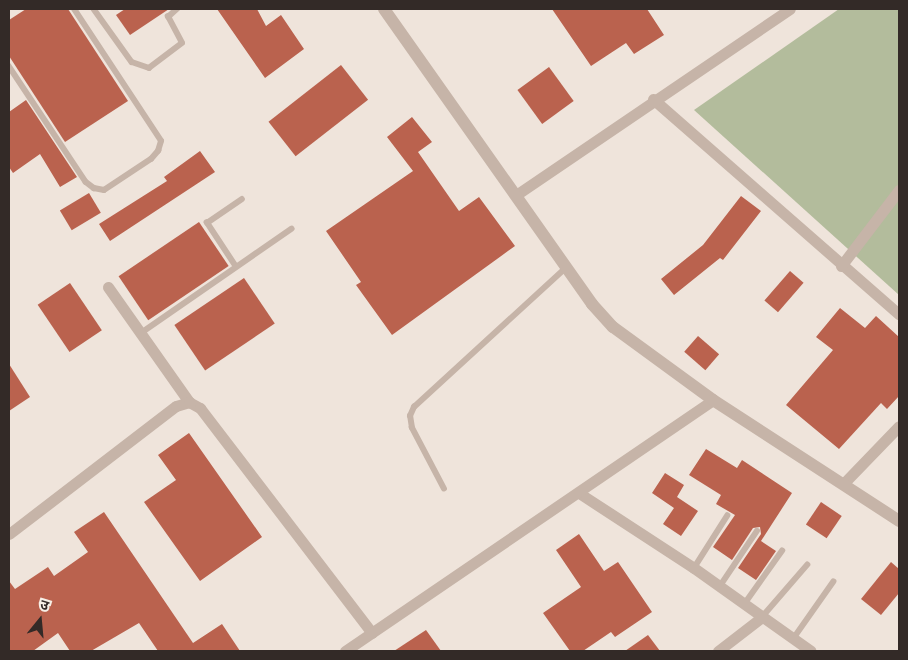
<!DOCTYPE html>
<html>
<head>
<meta charset="utf-8">
<style>
	body { margin:0 }
	#map { position:relative; width:908px; height:660px; overflow:hidden; background:#efe4db; font-family:Signika,"Noto Sans Devanagari",sans-serif }
	div>[style] { position:absolute }
	.green>* { inset:0; background:#b3bc9c }
	.building>* { inset:0; background:#ba624e; transform-origin:0 0 }
	.service>* { height:5.5px; margin:-2.75px; padding:0 2.75px; transform-origin:2.75px; border-radius:2.75px; background:#c6b4a8 }
	.minor>* { height:11px; margin:-5.5px; padding:0 5.5px; transform-origin:5.5px; border-radius:5.5px; background:#c6b4a8 }
	.tertiary>* { height:12px; margin:-6px; padding:0 6px; transform-origin:6px; border-radius:6px; background:#c6b4a8 }
	span { translate:-50% -50%; white-space:nowrap; text-align:center; line-height:1.15; -webkit-text-stroke:4px #f7efe6; paint-order:stroke }
	.frame { position:absolute; inset:0; border:10px solid #332a27; pointer-events:none }
	.north { position:absolute; left:15px; top:595px; width:50px; height:50px; -webkit-text-stroke:4px #f7efe6; paint-order:stroke; rotate:17deg; font-size:14px; font-weight:700; line-height:20px; text-align:center; color:#332a27 }
	.north::after { content:''; display:block; margin:auto; width:18px; height:22px; background:#332a27; clip-path:polygon(50% 0,100% 100%,50% 72%,0 100%) }
</style>
</head>
<body>
<div id="map">
	<div class="green">
		<i style="clip-path:polygon(839px 9px,899px 9px,899px 295px,694px 110px)"></i>
	</div>
	<div class="building">
		<i style="clip-path:polygon(26px 9px,68px 9px,128px 101px,65px 142px,9px 56px,9px 20px)"></i>
		<i style="clip-path:polygon(125px 9px,169px 9px,130px 35px,116px 15px)"></i>
		<i style="clip-path:polygon(217px 9px,257px 9px,266px 26px,281px 15px,304px 49px,265px 78px)"></i>
		<i style="clip-path:polygon(552px 9px,647px 9px,664px 35px,634px 54px,626px 43px,591px 66px)"></i>
		<i style="left:341px;top:65px;width:44px;height:92px;rotate:52deg"></i>
		<i style="left:549px;top:67px;width:42px;height:39px;rotate:54deg"></i>
		<i style="clip-path:polygon(26px 100px,77px 177px,60px 187px,40px 154px,13px 173px,9px 167px,9px 112px)"></i>
		<i style="clip-path:polygon(412px 117px,432px 142px,418px 152px,459px 211px,479px 197px,515px 246px,392px 335px,356px 285px,361px 282px,326px 231px,413px 171px,387px 137px)"></i>
		<i style="clip-path:polygon(200px 151px,215px 172px,110px 241px,99px 224px,167px 181px,164px 177px)"></i>
		<i style="left:89px;top:193px;width:23px;height:34px;rotate:59deg"></i>
		<i style="clip-path:polygon(741px 196px,761px 211px,723px 260px,720px 258px,674px 295px,661px 279px,703px 245px)"></i>
		<i style="left:199px;top:222px;width:53px;height:97px;rotate:56deg"></i>
		<i style="left:790px;top:271px;width:18px;height:39px;rotate:41deg"></i>
		<i style="left:244px;top:278px;width:55px;height:84px;rotate:56deg"></i>
		<i style="left:70px;top:283px;width:57px;height:39px;rotate:56deg"></i>
		<i style="clip-path:polygon(840px 308px,865px 328px,876px 316px,899px 337px,899px 396px,887px 409px,881px 403px,839px 449px,786px 405px,833px 350px,816px 337px)"></i>
		<i style="left:698px;top:336px;width:28px;height:21px;rotate:41deg"></i>
		<i style="clip-path:polygon(9px 364px,30px 397px,9px 411px)"></i>
		<i style="clip-path:polygon(189px 433px,262px 537px,200px 581px,144px 502px,176px 480px,158px 455px)"></i>
		<i style="clip-path:polygon(706px 449px,737px 468px,742px 460px,792px 493px,761px 541px,776px 551px,756px 580px,738px 568px,761px 534px,760px 527px,753px 528px,732px 560px,713px 547px,735px 515px,716px 504px,721px 495px,689px 475px)"></i>
		<i style="clip-path:polygon(665px 473px,684px 485px,677px 497px,698px 511px,681px 536px,663px 524px,674px 508px,652px 493px)"></i>
		<i style="left:821px;top:502px;width:25px;height:27px;rotate:34deg"></i>
		<i style="clip-path:polygon(104px 512px,193px 643px,222px 624px,240px 651px,158px 651px,139px 623px,91px 651px,70px 651px,58px 633px,33px 651px,9px 651px,9px 581px,15px 589px,48px 567px,54px 576px,88px 552px,74px 532px)"></i>
		<i style="clip-path:polygon(579px 534px,604px 571px,618px 562px,652px 612px,615px 637px,611px 632px,583px 651px,570px 651px,543px 613px,581px 587px,556px 550px)"></i>
		<i style="clip-path:polygon(891px 562px,899px 569px,899px 593px,881px 615px,861px 599px)"></i>
		<i style="clip-path:polygon(426px 630px,441px 651px,394px 651px)"></i>
		<i style="clip-path:polygon(648px 635px,660px 651px,625px 651px)"></i>
	</div>
	<div class="service">
		<i style="left:94px;top:9px;width:65px;rotate:54.4deg"></i>
		<i style="left:132px;top:62px;width:18px;rotate:19deg"></i>
		<i style="left:149px;top:68px;width:41px;rotate:-37.1deg"></i>
		<i style="left:182px;top:43px;width:30px;rotate:-118deg"></i>
		<i style="left:168px;top:17px;width:12px;rotate:-42deg"></i>
		<i style="left:9px;top:66px;width:139px;rotate:56.4deg"></i>
		<i style="left:86px;top:182px;width:10px;rotate:37deg"></i>
		<i style="left:94px;top:188px;width:10px;rotate:11deg"></i>
		<i style="left:104px;top:190px;width:56px;rotate:-33.4deg"></i>
		<i style="left:151px;top:159px;width:11px;rotate:-49deg"></i>
		<i style="left:158px;top:151px;width:10px;rotate:-73deg"></i>
		<i style="left:161px;top:141px;width:158px;rotate:-123.4deg"></i>
		<i style="left:236px;top:267px;width:53px;rotate:-123.4deg"></i>
		<i style="left:207px;top:223px;width:42px;rotate:-34.4deg"></i>
		<i style="left:141px;top:333px;width:183px;rotate:-34.7deg"></i>
		<i style="left:444px;top:489px;width:69px;rotate:-117.7deg"></i>
		<i style="left:412px;top:428px;width:12px;rotate:-99deg"></i>
		<i style="left:410px;top:416px;width:10px;rotate:-66deg"></i>
		<i style="left:414px;top:407px;width:207px;rotate:-42.5deg"></i>
		<i style="left:694px;top:568px;width:62px;rotate:-57.6deg"></i>
		<i style="left:720px;top:586px;width:66px;rotate:-56.1deg"></i>
		<i style="left:745px;top:603px;width:64px;rotate:-54.6deg"></i>
		<i style="left:762px;top:617px;width:69px;rotate:-49.1deg"></i>
		<i style="left:793px;top:639px;width:70px;rotate:-54.9deg"></i>
	</div>
	<div class="minor">
		<i style="left:653px;top:99px;width:327px;rotate:41.2deg"></i>
		<i style="left:516px;top:195px;width:331px;rotate:-34.2deg"></i>
		<i style="left:841px;top:266px;width:96px;rotate:-52.7deg"></i>
		<i style="left:108px;top:287px;width:141px;rotate:54.8deg"></i>
		<i style="left:844px;top:483px;width:79px;rotate:-46deg"></i>
		<i style="left:579px;top:493px;width:137px;rotate:33.1deg"></i>
		<i style="left:694px;top:568px;width:143px;rotate:35.4deg"></i>
		<i style="left:9px;top:534px;width:210px;rotate:-37.5deg"></i>
		<i style="left:176px;top:406px;width:14px;rotate:-17deg"></i>
		<i style="left:189px;top:402px;width:13px;rotate:29deg"></i>
		<i style="left:200px;top:408px;width:283px;rotate:52.6deg"></i>
		<i style="left:345px;top:651px;width:445px;rotate:-34.3deg"></i>
		<i style="left:718px;top:651px;width:56px;rotate:-37.7deg"></i>
	</div>
	<div class="tertiary">
		<i style="left:384px;top:9px;width:361px;rotate:54.8deg"></i>
		<i style="left:592px;top:304px;width:31px;rotate:48deg"></i>
		<i style="left:613px;top:327px;width:124px;rotate:36.1deg"></i>
		<i style="left:713px;top:400px;width:222px;rotate:33deg"></i>
	</div>
	<div class="frame"></div>
	<div class="north">उ</div>
</div>
</body>
</html>
